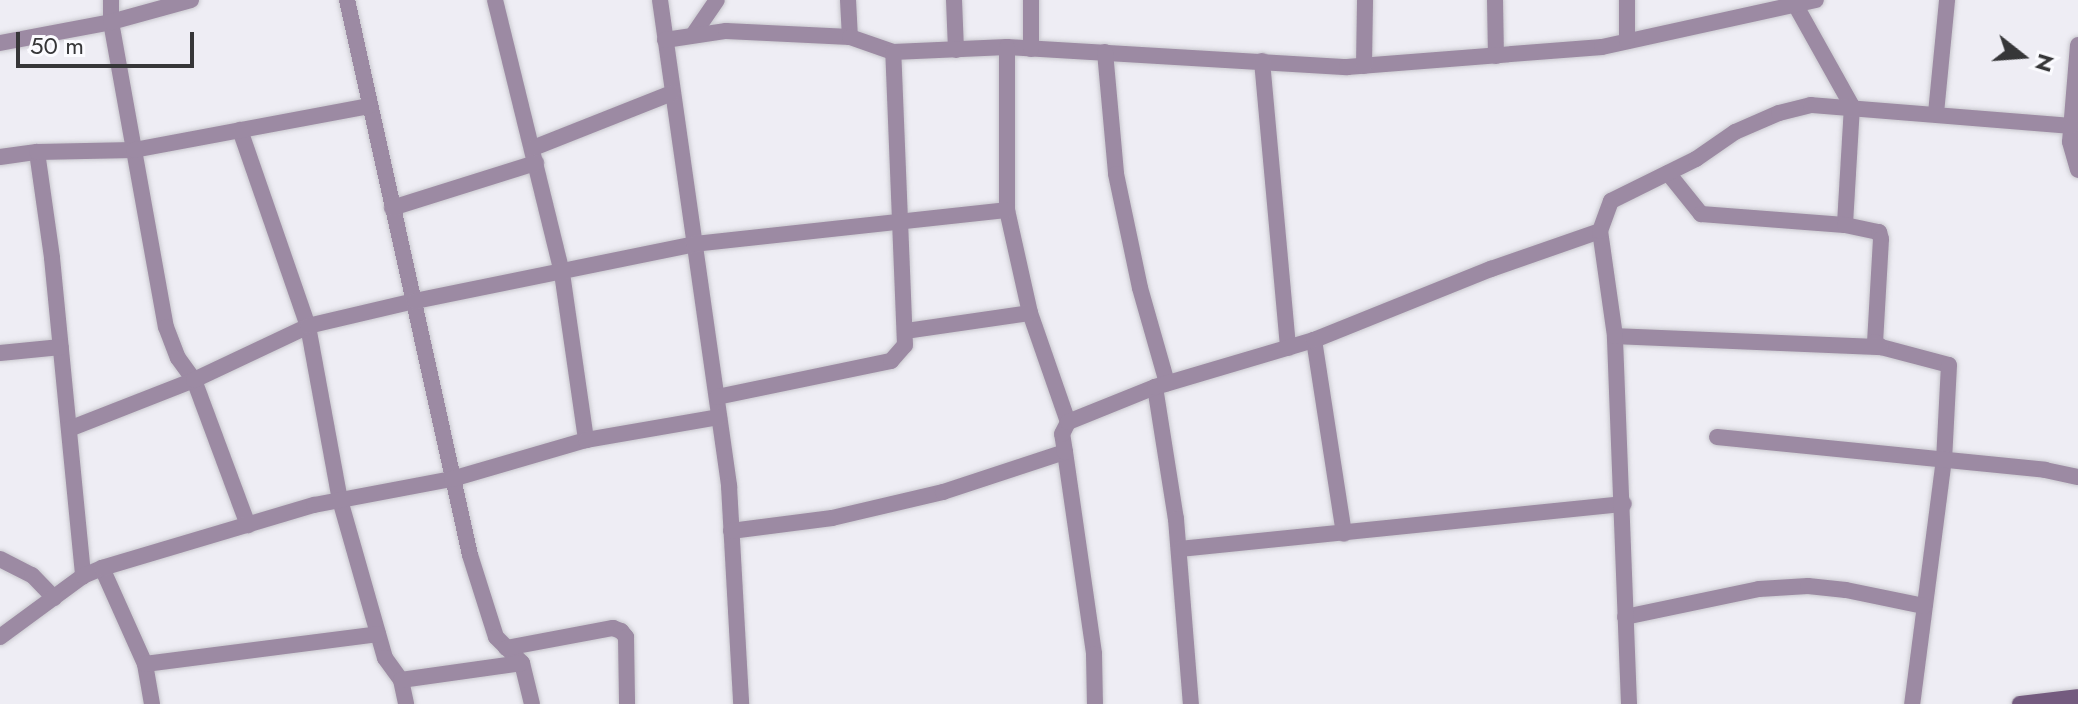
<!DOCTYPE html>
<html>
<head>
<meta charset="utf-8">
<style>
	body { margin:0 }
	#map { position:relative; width:2078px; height:704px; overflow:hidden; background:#eeedf4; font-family:Jost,sans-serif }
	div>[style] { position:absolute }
	.roads { filter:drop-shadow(0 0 2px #c9c8ce) drop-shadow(0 0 2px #c9c8ce) }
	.street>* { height:16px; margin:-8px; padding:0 8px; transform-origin:8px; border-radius:8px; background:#9c8aa3 }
	.secondary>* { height:16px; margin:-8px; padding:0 8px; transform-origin:8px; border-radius:8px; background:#745b7f }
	span { translate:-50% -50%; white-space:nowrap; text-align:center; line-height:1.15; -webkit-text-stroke:6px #fbfbff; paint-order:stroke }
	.north { position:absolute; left:1982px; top:16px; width:80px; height:80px; -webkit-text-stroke:6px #fbfbff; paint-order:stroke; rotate:107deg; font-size:22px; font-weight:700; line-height:32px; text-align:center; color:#363638 }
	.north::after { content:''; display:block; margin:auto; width:28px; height:36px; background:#363638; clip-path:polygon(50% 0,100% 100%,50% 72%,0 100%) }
	.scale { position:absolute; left:16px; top:32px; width:178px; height:36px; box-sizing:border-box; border:4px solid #363638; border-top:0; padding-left:10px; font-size:24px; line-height:28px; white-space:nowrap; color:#363638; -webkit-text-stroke:6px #fbfbff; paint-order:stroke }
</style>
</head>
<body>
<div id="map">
	<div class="roads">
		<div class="street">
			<i style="left:111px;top:0;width:22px;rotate:90deg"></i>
			<i style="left:111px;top:22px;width:310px;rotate:79.8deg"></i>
			<i style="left:166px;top:327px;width:33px;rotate:69deg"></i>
			<i style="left:178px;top:358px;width:27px;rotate:54deg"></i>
			<i style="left:194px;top:380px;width:155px;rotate:69.6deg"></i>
			<i style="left:347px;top:0;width:568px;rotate:77.5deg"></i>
			<i style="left:470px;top:555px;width:86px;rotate:72.4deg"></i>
			<i style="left:496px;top:637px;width:37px;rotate:45deg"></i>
			<i style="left:522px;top:663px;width:42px;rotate:76.3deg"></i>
			<i style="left:495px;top:0;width:281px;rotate:76.2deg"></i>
			<i style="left:562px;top:273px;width:169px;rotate:81.8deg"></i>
			<i style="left:660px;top:0;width:491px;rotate:81.9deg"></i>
			<i style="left:729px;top:486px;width:218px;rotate:86.8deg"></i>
			<i style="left:848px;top:0;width:37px;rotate:87deg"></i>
			<i style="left:954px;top:0;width:50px;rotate:87.7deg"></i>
			<i style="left:1495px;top:0;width:56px;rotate:89deg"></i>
			<i style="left:1796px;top:6px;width:115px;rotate:60.8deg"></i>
			<i style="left:1852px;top:106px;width:119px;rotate:93.4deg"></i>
			<i style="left:693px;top:35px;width:42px;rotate:-55.6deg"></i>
			<i style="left:665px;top:40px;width:62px;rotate:-8.4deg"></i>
			<i style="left:726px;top:31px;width:124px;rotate:2.8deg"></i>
			<i style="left:850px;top:37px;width:46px;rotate:19.2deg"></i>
			<i style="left:893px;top:52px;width:114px;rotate:-2.5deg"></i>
			<i style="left:1007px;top:47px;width:341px;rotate:3.4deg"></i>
			<i style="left:1347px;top:67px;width:256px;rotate:-4.5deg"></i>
			<i style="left:1602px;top:47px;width:219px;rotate:-12.4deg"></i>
			<i style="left:1627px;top:41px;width:41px;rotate:-90deg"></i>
			<i style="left:0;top:43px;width:113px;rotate:-10.7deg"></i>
			<i style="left:111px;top:22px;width:83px;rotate:-15.4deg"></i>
			<i style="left:2078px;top:45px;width:97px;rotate:94.7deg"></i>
			<i style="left:2070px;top:142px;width:29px;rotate:74deg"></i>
			<i style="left:1007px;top:47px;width:163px;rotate:90deg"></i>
			<i style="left:1007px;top:210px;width:106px;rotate:77.4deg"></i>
			<i style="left:1030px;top:313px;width:115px;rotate:70.8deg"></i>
			<i style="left:1031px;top:49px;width:49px;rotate:-90deg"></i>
			<i style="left:1105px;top:52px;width:122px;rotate:84.8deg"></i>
			<i style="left:1116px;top:174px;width:116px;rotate:78.1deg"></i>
			<i style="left:1140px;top:288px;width:99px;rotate:74.1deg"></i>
			<i style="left:1262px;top:61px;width:288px;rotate:84.8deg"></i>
			<i style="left:1364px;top:66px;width:66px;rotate:-89.1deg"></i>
			<i style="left:1936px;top:113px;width:114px;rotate:-84.4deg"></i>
			<i style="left:240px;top:130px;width:207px;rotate:70.9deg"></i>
			<i style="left:308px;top:326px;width:177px;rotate:79.6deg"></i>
			<i style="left:340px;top:500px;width:164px;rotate:74.1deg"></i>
			<i style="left:385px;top:658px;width:27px;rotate:54deg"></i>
			<i style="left:401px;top:680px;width:25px;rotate:78deg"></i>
			<i style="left:533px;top:148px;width:149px;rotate:-21.6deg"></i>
			<i style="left:37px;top:152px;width:107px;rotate:81.9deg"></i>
			<i style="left:52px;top:258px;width:320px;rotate:84.4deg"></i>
			<i style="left:0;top:157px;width:37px;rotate:-8deg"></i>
			<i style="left:37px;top:152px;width:97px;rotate:-1.2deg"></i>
			<i style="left:134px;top:150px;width:240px;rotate:-10.6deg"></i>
			<i style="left:1668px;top:173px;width:53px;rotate:51.2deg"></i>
			<i style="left:1701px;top:214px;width:144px;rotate:4.4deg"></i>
			<i style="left:1845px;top:225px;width:35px;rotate:12deg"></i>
			<i style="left:1879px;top:232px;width:7px;rotate:74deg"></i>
			<i style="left:1881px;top:239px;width:103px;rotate:93.3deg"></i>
			<i style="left:1875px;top:342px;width:8px;rotate:40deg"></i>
			<i style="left:1881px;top:347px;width:70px;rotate:14.8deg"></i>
			<i style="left:1949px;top:365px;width:94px;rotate:93deg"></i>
			<i style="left:1944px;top:459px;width:247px;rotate:97.4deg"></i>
			<i style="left:392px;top:208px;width:151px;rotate:-17.4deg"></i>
			<i style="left:906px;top:331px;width:125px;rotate:-8.3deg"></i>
			<i style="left:1615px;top:336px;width:266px;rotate:2.4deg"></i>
			<i style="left:1314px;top:340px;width:196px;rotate:81.2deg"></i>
			<i style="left:0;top:353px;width:61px;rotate:-5.6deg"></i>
			<i style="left:1155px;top:387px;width:134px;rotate:81deg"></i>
			<i style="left:1176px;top:519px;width:186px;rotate:85.4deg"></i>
			<i style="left:717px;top:397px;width:178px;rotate:-11.7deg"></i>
			<i style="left:891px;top:361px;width:21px;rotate:-49deg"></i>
			<i style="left:905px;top:345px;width:293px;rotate:-92.3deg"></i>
			<i style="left:69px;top:429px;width:134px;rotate:-21.4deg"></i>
			<i style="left:194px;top:380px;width:126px;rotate:-25.3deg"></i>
			<i style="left:308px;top:326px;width:110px;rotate:-13.2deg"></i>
			<i style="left:415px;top:301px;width:285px;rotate:-11.5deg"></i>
			<i style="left:694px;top:244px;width:315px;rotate:-6.2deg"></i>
			<i style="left:1717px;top:437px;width:330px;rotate:5.7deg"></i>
			<i style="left:2045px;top:470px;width:34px;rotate:12deg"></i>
			<i style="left:1065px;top:452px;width:204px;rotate:81.8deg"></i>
			<i style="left:1094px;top:654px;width:50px;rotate:88.9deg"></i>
			<i style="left:731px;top:531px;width:102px;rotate:-7.3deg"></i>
			<i style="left:832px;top:518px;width:114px;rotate:-13.2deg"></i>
			<i style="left:943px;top:492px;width:128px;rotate:-18.2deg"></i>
			<i style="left:1065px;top:452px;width:18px;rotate:-99deg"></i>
			<i style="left:1062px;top:434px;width:13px;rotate:-63deg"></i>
			<i style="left:1068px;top:422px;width:94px;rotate:-21.9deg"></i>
			<i style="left:1155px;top:387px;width:166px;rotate:-16.5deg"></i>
			<i style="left:1314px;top:340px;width:191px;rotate:-21.9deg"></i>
			<i style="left:1491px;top:269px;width:115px;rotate:-19.2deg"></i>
			<i style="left:1180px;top:549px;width:446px;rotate:-5.8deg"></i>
			<i style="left:0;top:559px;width:36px;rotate:27deg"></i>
			<i style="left:32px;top:575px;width:32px;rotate:46deg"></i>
			<i style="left:102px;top:568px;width:105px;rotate:65.9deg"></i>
			<i style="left:145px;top:664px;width:41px;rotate:80.1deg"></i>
			<i style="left:1625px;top:617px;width:137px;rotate:-11.8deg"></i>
			<i style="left:1759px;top:589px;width:49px;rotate:-3.5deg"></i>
			<i style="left:1808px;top:586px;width:38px;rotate:6deg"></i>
			<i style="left:1846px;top:590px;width:80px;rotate:11.6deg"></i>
			<i style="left:0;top:637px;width:103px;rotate:-36.3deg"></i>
			<i style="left:83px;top:576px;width:21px;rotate:-23deg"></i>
			<i style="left:102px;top:568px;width:221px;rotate:-16.6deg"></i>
			<i style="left:314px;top:505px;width:140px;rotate:-10.7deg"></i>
			<i style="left:452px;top:479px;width:140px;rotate:-16.2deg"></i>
			<i style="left:586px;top:440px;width:135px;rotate:-9.8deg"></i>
			<i style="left:506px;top:648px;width:109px;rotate:-10.6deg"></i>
			<i style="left:613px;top:628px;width:9px;rotate:21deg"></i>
			<i style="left:621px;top:631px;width:8px;rotate:50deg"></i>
			<i style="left:626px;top:637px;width:67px;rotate:89.1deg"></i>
			<i style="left:145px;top:664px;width:235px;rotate:-7.3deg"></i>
			<i style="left:401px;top:680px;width:122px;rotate:-8deg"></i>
			<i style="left:1629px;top:704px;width:368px;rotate:-92.2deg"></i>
			<i style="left:1615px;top:336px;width:106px;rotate:-98.1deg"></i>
			<i style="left:1600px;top:231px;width:32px;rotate:-70deg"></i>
			<i style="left:1611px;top:201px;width:95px;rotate:-26.3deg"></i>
			<i style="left:1696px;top:159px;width:47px;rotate:-34.7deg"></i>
			<i style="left:1735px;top:132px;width:48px;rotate:-23.4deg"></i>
			<i style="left:1779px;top:113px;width:33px;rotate:-14deg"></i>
			<i style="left:1811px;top:105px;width:260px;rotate:4.6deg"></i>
		</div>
		<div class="secondary">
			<i style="left:2020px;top:704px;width:58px;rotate:-6.9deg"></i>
		</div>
	</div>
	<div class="north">N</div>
	<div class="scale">50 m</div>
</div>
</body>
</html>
